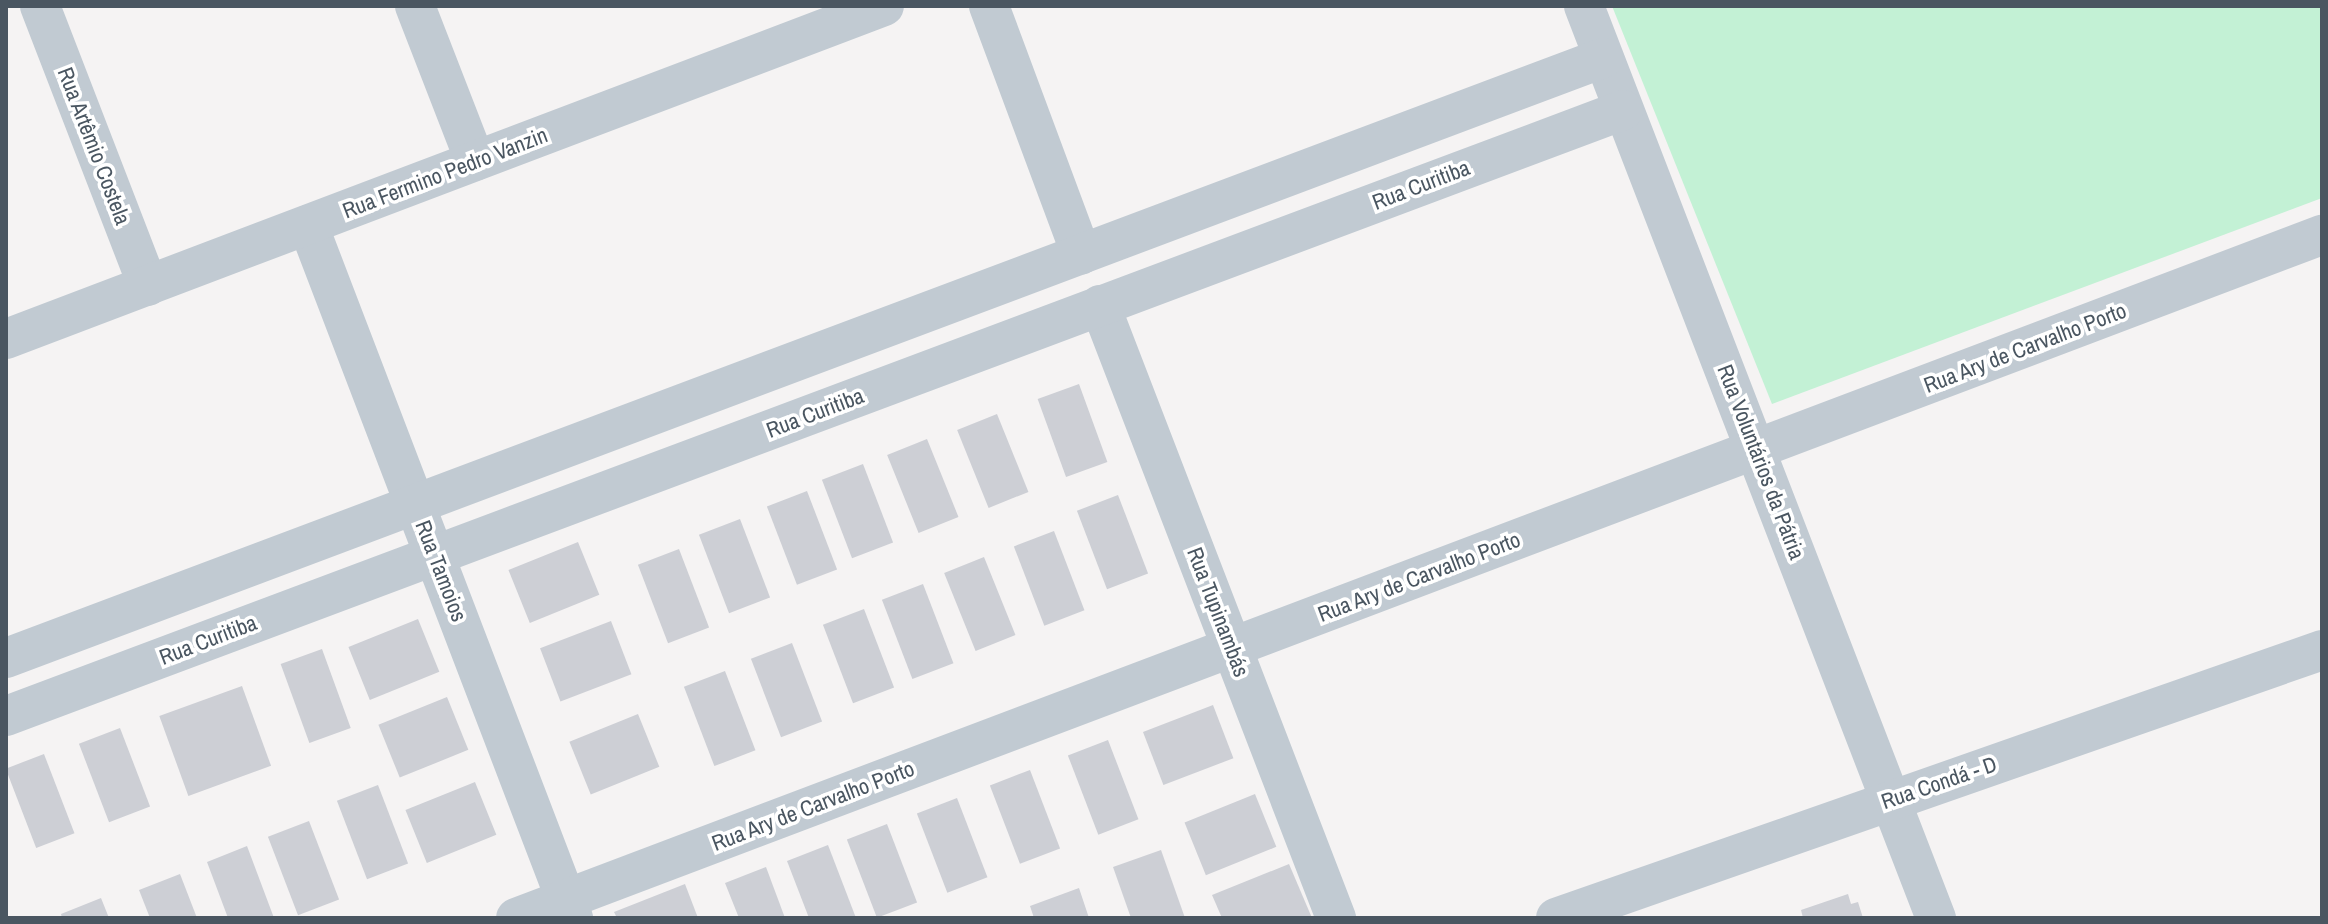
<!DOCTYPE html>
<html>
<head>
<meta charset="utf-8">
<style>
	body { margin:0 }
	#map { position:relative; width:2328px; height:924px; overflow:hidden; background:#f5f3f3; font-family:"Archivo Narrow",sans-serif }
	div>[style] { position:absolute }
	.green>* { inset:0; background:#c3f1d5 }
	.building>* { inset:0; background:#cdcfd5; transform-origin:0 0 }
	.minor>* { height:40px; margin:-20px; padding:0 20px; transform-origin:20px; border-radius:20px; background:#c1cad2 }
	span { translate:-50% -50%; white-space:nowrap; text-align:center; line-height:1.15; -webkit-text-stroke:7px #fff; paint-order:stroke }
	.street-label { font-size:22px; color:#4a5661 }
	.frame { position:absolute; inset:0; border:8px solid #4a5661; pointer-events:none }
</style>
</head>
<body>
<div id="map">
	<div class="green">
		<i style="clip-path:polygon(1612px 6px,2322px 6px,2322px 198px,1772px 404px)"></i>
	</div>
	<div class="building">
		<i style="left:1079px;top:384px;width:83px;height:44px;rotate:70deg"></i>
		<i style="left:997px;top:414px;width:84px;height:43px;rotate:68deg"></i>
		<i style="left:927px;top:439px;width:84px;height:43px;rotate:68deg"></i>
		<i style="left:863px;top:464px;width:84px;height:44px;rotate:69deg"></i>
		<i style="left:807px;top:491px;width:84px;height:43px;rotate:69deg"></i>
		<i style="left:1118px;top:495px;width:84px;height:44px;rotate:69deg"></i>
		<i style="left:740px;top:519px;width:84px;height:44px;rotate:69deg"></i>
		<i style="left:1054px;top:531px;width:85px;height:43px;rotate:69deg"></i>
		<i style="left:578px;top:542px;width:57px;height:75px;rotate:68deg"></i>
		<i style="left:679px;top:549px;width:84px;height:44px;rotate:69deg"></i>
		<i style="left:984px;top:557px;width:84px;height:43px;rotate:68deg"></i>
		<i style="left:923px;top:584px;width:85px;height:44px;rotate:69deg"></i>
		<i style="left:864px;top:609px;width:84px;height:44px;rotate:69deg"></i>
		<i style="left:418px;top:619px;width:57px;height:75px;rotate:68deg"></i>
		<i style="left:611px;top:621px;width:57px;height:76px;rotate:69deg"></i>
		<i style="left:792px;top:643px;width:84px;height:44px;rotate:69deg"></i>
		<i style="left:322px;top:649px;width:84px;height:44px;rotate:70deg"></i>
		<i style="left:725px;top:671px;width:85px;height:44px;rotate:69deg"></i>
		<i style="left:242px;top:686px;width:85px;height:88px;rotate:70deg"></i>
		<i style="left:447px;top:697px;width:57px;height:74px;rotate:68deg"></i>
		<i style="left:1213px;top:705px;width:57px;height:75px;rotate:69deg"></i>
		<i style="left:638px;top:714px;width:57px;height:74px;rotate:68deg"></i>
		<i style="left:120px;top:728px;width:84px;height:44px;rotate:69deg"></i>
		<i style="left:1108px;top:740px;width:85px;height:43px;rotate:69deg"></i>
		<i style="left:44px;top:754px;width:85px;height:41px;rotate:69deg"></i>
		<i style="left:1030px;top:770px;width:84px;height:43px;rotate:69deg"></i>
		<i style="left:475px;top:782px;width:57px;height:75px;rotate:68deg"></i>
		<i style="left:378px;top:785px;width:84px;height:44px;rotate:69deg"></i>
		<i style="left:1255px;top:794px;width:57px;height:76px;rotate:68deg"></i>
		<i style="left:957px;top:798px;width:85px;height:43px;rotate:69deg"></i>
		<i style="left:309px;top:821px;width:84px;height:44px;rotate:69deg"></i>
		<i style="left:887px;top:824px;width:84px;height:43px;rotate:69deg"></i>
		<i style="clip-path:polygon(828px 845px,856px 918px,809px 918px,787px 861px)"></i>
		<i style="clip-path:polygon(247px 846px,274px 918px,228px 918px,207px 862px)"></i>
		<i style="clip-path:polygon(1161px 850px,1185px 918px,1131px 918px,1113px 867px)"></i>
		<i style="clip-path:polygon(1289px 864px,1312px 918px,1222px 918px,1212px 895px)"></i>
		<i style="clip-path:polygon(766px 867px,785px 918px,739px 918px,725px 883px)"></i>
		<i style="clip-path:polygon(180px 874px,197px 918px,150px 918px,139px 890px)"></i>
		<i style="clip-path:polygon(685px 884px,698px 918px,617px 918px,614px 912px)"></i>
		<i style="clip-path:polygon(1079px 888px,1089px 918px,1034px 918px,1030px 906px)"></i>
		<i style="clip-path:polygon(1848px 894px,1851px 904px,1858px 902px,1863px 918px,1803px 918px,1801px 910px)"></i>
		<i style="clip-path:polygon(101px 898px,109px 918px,62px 918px,61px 914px)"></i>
	</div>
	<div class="minor">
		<i style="left:40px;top:6px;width:300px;rotate:68.9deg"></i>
		<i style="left:415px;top:6px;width:166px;rotate:68.8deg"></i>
		<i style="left:989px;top:6px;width:265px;rotate:69.6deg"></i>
		<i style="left:1584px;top:6px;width:978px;rotate:68.9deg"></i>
		<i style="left:308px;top:225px;width:742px;rotate:69.07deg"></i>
		<i style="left:1100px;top:305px;width:657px;rotate:68.94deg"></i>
		<i style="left:6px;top:339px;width:939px;rotate:-20.77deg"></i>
		<i style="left:6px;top:658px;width:1706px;rotate:-20.59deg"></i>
		<i style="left:6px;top:716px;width:1727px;rotate:-20.54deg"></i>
		<i style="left:516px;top:918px;width:1931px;rotate:-20.72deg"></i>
		<i style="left:1556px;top:918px;width:812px;rotate:-19.28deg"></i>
	</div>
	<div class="street-label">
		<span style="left:94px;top:146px;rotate:69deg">Rua Artêmio Costela</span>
		<span style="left:445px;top:173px;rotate:-21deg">Rua Fermino Pedro Vanzin</span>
		<span style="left:1421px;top:185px;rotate:-21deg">Rua Curitiba</span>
		<span style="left:2025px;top:348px;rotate:-21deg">Rua Ary de Carvalho Porto</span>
		<span style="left:815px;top:413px;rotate:-21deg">Rua Curitiba</span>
		<span style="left:1761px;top:462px;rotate:69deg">Rua Voluntários da Pátria</span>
		<span style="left:441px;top:571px;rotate:69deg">Rua Tamoios</span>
		<span style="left:1419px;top:577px;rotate:-21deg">Rua Ary de Carvalho Porto</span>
		<span style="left:1218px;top:612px;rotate:69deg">Rua Tupinambás</span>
		<span style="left:208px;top:640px;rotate:-21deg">Rua Curitiba</span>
		<span style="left:1939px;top:783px;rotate:-19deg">Rua Condá - D</span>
		<span style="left:813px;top:806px;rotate:-21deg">Rua Ary de Carvalho Porto</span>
	</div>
	<div class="frame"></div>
</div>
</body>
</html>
